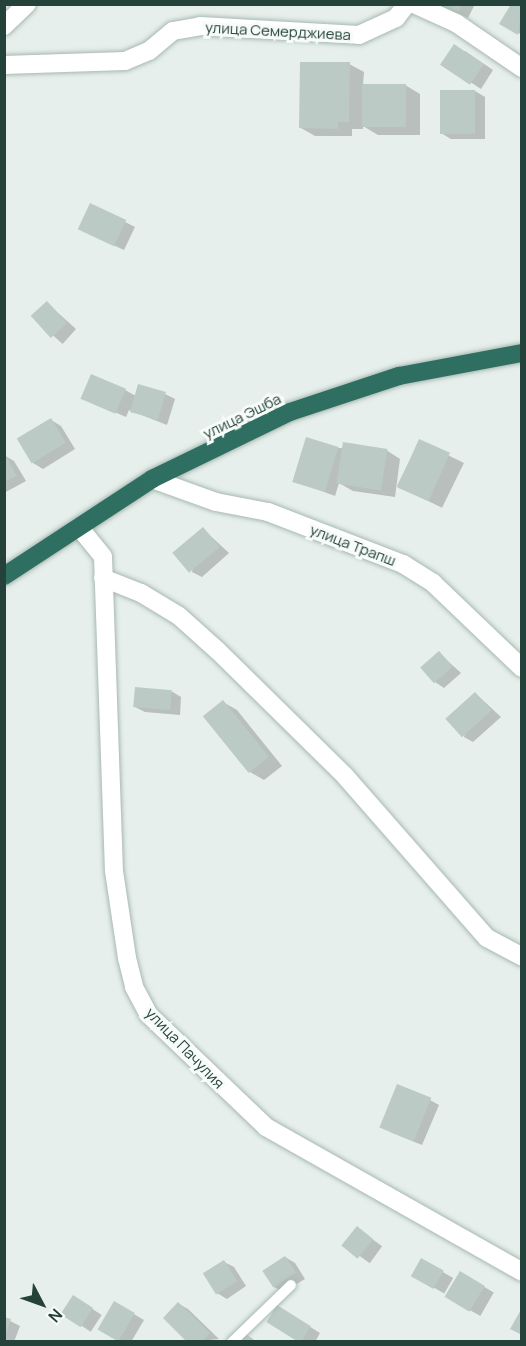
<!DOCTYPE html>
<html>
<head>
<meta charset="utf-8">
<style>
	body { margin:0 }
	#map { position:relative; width:526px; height:1346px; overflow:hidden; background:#e6efeb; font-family:Manrope,sans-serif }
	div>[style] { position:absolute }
	.shadow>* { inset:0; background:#0003; transform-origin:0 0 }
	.building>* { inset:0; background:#bbcac4; transform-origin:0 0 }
	.roads { filter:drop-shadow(0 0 2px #a8b8b2) drop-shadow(0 0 2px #a8b8b2) }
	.lane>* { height:10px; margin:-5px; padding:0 5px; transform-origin:5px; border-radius:5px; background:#fff }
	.street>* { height:18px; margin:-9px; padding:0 9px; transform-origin:9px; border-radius:9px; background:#fff }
	.highway>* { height:18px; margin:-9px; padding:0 9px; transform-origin:9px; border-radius:9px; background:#2f6f62 }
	span { translate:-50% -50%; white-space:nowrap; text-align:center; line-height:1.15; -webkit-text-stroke:6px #f7fbf9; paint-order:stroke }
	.street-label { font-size:15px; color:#24423a }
	.frame { position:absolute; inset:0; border:6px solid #24423a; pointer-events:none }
	.north { position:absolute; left:12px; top:1274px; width:60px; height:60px; -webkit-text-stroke:4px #f7fbf9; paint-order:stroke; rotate:131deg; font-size:16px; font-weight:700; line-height:24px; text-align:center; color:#24423a }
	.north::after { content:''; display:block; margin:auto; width:21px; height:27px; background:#24423a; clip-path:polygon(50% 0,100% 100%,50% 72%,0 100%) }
</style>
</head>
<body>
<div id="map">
	<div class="shadow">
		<i style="clip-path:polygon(440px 4px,475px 4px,468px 18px)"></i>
		<i style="clip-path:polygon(522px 6px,522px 35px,501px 23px)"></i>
		<i style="clip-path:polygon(465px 51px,493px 70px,481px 89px,443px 64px)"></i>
		<i style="clip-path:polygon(349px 64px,364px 72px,363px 85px,405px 85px,420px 94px,420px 135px,378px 135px,363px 126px,363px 129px,352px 129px,352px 136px,315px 136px,301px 128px)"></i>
		<i style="clip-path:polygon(475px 91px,485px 97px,485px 139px,451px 139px,441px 133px,441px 92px)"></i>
		<i style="clip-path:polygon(125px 222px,135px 227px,124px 250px,89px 234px)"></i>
		<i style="left:47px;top:303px;width:39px;height:20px;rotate:42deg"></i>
		<i style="clip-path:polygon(125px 390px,136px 396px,165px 394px,175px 399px,167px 425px,129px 410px,126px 417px,83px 398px)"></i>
		<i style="clip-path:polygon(51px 420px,61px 426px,75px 449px,43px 469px,33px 463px)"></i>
		<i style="left:419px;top:441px;width:50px;height:50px;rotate:26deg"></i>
		<i style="clip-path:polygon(338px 448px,386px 450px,400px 459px,395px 497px,353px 491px,339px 483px,335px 496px,294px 481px)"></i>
		<i style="clip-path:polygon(4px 455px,14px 461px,26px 481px,4px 493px)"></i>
		<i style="clip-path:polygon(203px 529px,229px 553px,202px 577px,192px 572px)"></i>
		<i style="clip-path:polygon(439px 653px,461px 673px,444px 688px,435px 682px)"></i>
		<i style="clip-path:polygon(171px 691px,181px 697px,180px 715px,145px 712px,135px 707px)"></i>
		<i style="clip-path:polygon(475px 693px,501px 717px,473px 742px,464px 737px)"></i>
		<i style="clip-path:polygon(223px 702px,237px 710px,282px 766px,264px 780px,250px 772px)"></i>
		<i style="clip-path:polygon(430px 1100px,439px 1105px,422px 1145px,390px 1132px)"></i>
		<i style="left:357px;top:1228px;width:31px;height:21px;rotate:36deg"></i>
		<i style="clip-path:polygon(285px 1257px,295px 1263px,305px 1279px,283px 1292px,274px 1287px)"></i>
		<i style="left:422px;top:1260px;width:36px;height:18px;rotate:30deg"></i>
		<i style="clip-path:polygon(224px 1262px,234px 1267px,246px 1286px,227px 1299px,217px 1293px)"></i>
		<i style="left:460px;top:1273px;width:39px;height:27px;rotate:30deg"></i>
		<i style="left:74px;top:1297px;width:33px;height:20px;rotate:33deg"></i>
		<i style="clip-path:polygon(115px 1303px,144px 1320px,131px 1342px,120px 1342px,100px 1330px)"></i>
		<i style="clip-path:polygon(179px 1304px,188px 1309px,219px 1339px,189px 1342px)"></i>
		<i style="clip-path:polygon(278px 1307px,320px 1333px,315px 1342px,301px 1342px)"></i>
		<i style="clip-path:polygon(4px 1318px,20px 1326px,14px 1342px,4px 1342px)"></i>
	</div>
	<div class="building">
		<i style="clip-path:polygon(438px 4px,462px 4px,458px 14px)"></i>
		<i style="clip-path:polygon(511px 4px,522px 4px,518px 35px,499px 24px)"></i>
		<i style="left:454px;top:44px;width:36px;height:25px;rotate:34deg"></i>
		<i style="clip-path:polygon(300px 62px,350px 62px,349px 122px,338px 122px,338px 129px,299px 128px)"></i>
		<i style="left:362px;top:84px;width:44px;height:43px"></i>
		<i style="left:440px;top:90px;width:35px;height:44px"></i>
		<i style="left:90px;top:203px;width:40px;height:29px;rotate:25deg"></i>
		<i style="left:47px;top:301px;width:30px;height:22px;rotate:48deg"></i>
		<i style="left:91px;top:374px;width:38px;height:27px;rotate:23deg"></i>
		<i style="left:138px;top:384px;width:29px;height:29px;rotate:16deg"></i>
		<i style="left:51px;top:418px;width:29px;height:40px;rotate:59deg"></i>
		<i style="left:306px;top:437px;width:34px;height:47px;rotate:17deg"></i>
		<i style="left:419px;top:439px;width:34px;height:53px;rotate:24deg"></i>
		<i style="left:343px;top:442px;width:45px;height:42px;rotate:9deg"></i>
		<i style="clip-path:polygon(4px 453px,17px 476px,4px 482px)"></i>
		<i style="left:203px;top:527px;width:26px;height:40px;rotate:50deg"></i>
		<i style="left:439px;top:651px;width:21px;height:25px;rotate:49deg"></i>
		<i style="left:135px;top:687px;width:37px;height:20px;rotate:5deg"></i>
		<i style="left:475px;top:692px;width:25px;height:40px;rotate:48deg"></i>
		<i style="left:223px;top:700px;width:73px;height:26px;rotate:51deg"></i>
		<i style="left:397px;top:1084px;width:37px;height:47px;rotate:22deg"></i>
		<i style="left:357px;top:1226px;width:21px;height:25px;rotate:39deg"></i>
		<i style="left:285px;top:1256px;width:20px;height:27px;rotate:57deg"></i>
		<i style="left:421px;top:1258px;width:26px;height:21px;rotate:29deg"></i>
		<i style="left:224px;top:1260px;width:25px;height:25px;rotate:58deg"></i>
		<i style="left:460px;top:1271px;width:29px;height:30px;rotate:31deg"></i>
		<i style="left:73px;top:1295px;width:24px;height:23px;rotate:33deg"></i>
		<i style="left:114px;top:1301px;width:24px;height:33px;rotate:30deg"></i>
		<i style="clip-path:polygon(178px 1302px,210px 1333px,202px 1342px,187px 1342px,163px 1318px)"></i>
		<i style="left:277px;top:1305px;width:40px;height:20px;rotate:32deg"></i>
		<i style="clip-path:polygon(522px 1308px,522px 1335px,510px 1329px)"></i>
		<i style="clip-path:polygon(4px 1317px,11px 1319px,5px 1336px,4px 1336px)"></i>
		<i style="clip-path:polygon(246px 1334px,257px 1342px,241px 1342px)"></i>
	</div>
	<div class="roads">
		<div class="lane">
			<i style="left:232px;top:1342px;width:82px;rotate:-44deg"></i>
		</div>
		<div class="street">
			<i style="left:414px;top:4px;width:46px;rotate:24.3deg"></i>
			<i style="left:456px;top:23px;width:80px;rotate:34.3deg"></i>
			<i style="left:4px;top:26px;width:32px;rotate:-44deg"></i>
			<i style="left:4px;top:65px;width:121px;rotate:-1.9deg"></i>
			<i style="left:125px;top:61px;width:26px;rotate:-23deg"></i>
			<i style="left:149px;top:51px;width:31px;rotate:-40deg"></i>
			<i style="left:173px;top:31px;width:27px;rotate:-10deg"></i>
			<i style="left:200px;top:26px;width:159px;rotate:3.2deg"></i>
			<i style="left:359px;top:35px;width:41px;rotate:-24.7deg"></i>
			<i style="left:396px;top:18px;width:18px;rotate:-52deg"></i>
			<i style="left:152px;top:479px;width:68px;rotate:19.8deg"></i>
			<i style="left:216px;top:502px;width:53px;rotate:10.9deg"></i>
			<i style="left:268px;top:512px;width:145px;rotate:21.1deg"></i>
			<i style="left:403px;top:564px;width:36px;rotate:32deg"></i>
			<i style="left:433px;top:583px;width:123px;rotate:43.7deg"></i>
			<i style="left:79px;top:527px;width:38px;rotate:51deg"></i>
			<i style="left:103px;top:557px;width:314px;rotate:88deg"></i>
			<i style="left:114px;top:871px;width:88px;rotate:81.5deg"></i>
			<i style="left:127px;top:958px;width:30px;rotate:76deg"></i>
			<i style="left:134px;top:987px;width:32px;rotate:62deg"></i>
			<i style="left:149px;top:1015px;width:162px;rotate:43.7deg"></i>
			<i style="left:266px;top:1127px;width:294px;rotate:29.5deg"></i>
			<i style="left:103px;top:578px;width:41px;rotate:21.5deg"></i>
			<i style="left:141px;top:593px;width:44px;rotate:31.2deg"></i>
			<i style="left:179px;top:616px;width:52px;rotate:41.9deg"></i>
			<i style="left:218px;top:651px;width:178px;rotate:44.5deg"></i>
			<i style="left:345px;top:776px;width:215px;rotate:48.8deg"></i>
			<i style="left:487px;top:938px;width:40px;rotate:28deg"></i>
		</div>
		<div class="highway">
			<i style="left:4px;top:576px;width:177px;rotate:-33.2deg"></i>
			<i style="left:152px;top:479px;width:153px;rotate:-25.9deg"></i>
			<i style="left:290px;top:412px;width:115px;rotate:-18.3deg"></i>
			<i style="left:399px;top:376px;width:125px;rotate:-10.6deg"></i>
		</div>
	</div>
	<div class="street-label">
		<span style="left:278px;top:31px;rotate:3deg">улица Семерджиева</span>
		<span style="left:242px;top:416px;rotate:-26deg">улица Эшба</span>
		<span style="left:353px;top:545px;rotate:21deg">улица Трапш</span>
		<span style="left:185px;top:1048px;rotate:46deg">улица Пачулия</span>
	</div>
	<div class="frame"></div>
	<div class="north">N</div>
</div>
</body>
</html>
